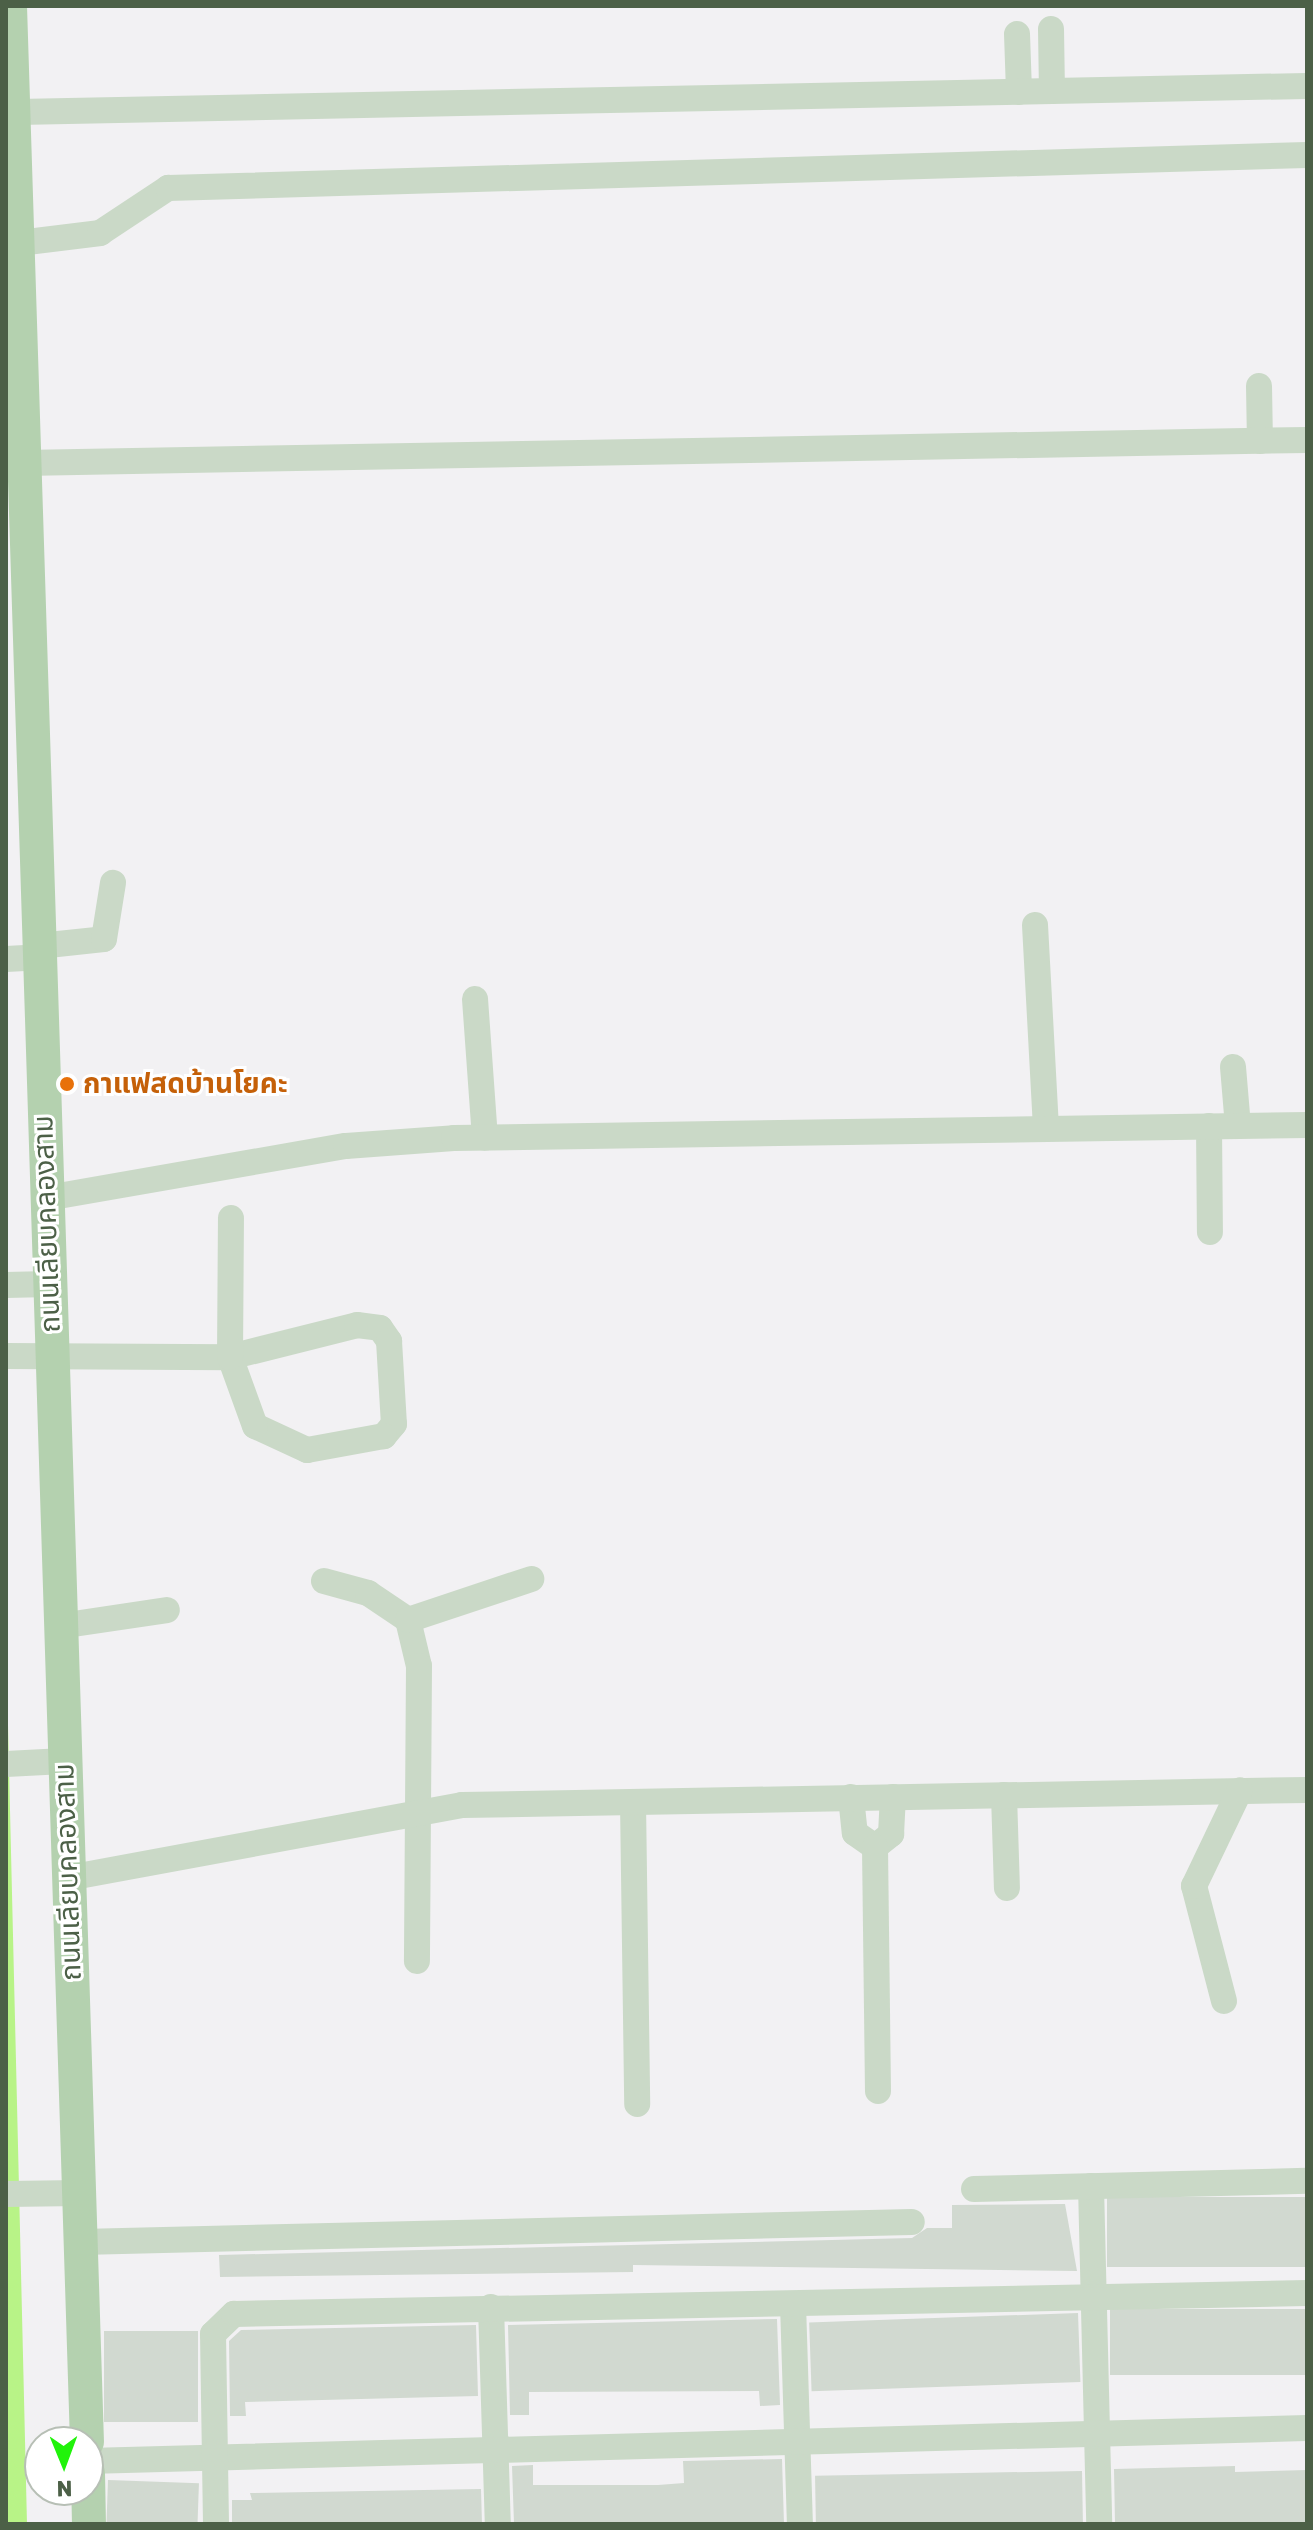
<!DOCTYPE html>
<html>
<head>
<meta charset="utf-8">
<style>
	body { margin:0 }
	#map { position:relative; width:1313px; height:2530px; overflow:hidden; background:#f2f1f3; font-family:Rubik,"Noto Sans Thai",sans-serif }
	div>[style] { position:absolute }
	.water>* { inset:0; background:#b8f387 }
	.building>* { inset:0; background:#d1d9d0; transform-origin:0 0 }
	.minor>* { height:26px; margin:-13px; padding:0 13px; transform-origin:13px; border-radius:13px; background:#cad9c7 }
	.major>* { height:34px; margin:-17px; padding:0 17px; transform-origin:17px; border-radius:17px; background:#b4d1af }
	.dots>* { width:22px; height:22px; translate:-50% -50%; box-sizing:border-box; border:4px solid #fff; border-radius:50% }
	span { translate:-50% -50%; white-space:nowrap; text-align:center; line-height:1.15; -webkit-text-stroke:6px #fff; paint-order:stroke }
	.food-label { font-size:28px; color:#c56008; font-weight:700 }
	.left { translate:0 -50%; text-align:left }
	.street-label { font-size:28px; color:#4c6047 }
	.frame { position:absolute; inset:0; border:8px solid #4c6047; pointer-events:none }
	.north { position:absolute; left:24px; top:2426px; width:80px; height:80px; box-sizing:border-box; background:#fff; border:2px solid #b7bfb5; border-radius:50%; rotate:179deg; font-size:22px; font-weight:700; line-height:32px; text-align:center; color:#4c6047 }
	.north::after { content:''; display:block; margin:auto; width:28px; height:36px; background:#21f30b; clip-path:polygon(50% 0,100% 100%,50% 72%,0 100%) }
</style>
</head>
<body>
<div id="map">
	<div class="water">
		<i style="clip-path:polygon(6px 1635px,8px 1725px,27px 2524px,6px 2524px)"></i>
	</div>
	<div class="building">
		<i style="left:1307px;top:2197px;width:70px;height:200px;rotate:90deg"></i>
		<i style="clip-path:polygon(1065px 2204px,1077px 2271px,633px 2265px,633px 2272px,220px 2277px,219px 2255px,912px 2238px,927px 2228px,952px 2228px,952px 2205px)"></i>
		<i style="left:1307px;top:2309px;width:66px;height:197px;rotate:90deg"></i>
		<i style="left:1078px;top:2313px;width:69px;height:269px;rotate:88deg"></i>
		<i style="clip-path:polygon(777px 2319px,780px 2405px,760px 2406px,759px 2391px,529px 2392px,529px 2415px,510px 2415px,508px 2325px)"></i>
		<i style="clip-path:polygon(476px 2325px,478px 2396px,245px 2402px,246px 2416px,230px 2416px,229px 2341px,241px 2330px)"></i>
		<i style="left:104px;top:2331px;width:94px;height:91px"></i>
		<i style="clip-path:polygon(782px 2459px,784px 2524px,514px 2524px,512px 2466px,533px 2465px,533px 2485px,658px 2485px,684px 2483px,683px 2461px)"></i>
		<i style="clip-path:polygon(1235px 2466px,1235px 2472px,1307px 2470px,1307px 2524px,1115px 2524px,1114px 2469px)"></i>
		<i style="left:1082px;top:2471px;width:53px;height:267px;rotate:89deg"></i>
		<i style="left:108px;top:2480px;width:91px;height:44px;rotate:2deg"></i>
		<i style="clip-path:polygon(481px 2489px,482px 2524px,232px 2524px,232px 2500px,252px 2500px,250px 2493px)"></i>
	</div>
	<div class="minor">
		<i style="left:1051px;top:29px;width:62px;rotate:89.1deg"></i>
		<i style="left:1017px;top:34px;width:58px;rotate:88deg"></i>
		<i style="left:18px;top:112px;width:1289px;rotate:-1.16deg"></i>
		<i style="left:19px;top:243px;width:82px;rotate:-7deg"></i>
		<i style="left:100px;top:233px;width:82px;rotate:-33.5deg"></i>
		<i style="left:168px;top:188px;width:1139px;rotate:-1.66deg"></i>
		<i style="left:1259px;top:386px;width:55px;rotate:89deg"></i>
		<i style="left:23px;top:463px;width:1284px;rotate:-1.03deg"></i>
		<i style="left:1035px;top:925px;width:203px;rotate:86.9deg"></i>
		<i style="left:39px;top:946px;width:65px;rotate:-6.1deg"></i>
		<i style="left:104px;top:939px;width:57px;rotate:-80.9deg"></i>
		<i style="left:6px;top:959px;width:33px;rotate:-3deg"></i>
		<i style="left:475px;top:999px;width:139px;rotate:85.9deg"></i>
		<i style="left:1233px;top:1067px;width:59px;rotate:85.2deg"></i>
		<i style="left:1209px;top:1126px;width:106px;rotate:89.5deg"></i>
		<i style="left:47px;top:1198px;width:303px;rotate:-9.9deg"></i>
		<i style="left:346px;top:1146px;width:108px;rotate:-4.2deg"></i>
		<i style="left:454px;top:1138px;width:853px;rotate:-0.87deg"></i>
		<i style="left:6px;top:1285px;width:43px;rotate:-1.3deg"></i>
		<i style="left:6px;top:1356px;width:224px;rotate:0.3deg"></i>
		<i style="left:230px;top:1357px;width:131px;rotate:-14.1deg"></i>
		<i style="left:357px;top:1325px;width:23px;rotate:7deg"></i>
		<i style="left:380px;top:1328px;width:16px;rotate:55deg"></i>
		<i style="left:389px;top:1341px;width:83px;rotate:86.6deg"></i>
		<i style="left:394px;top:1424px;width:16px;rotate:130deg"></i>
		<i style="left:384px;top:1436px;width:78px;rotate:169.7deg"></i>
		<i style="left:307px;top:1450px;width:57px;rotate:-155.2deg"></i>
		<i style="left:255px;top:1426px;width:73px;rotate:-109.9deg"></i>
		<i style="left:230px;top:1357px;width:139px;rotate:-89.6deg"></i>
		<i style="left:324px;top:1581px;width:46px;rotate:15.3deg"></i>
		<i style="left:368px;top:1593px;width:48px;rotate:34deg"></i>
		<i style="left:408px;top:1620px;width:47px;rotate:76.6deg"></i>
		<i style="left:419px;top:1666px;width:295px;rotate:90.4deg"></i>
		<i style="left:408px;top:1620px;width:130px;rotate:-18.4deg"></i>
		<i style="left:60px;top:1626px;width:108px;rotate:-8.5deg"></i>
		<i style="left:6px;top:1764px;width:58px;rotate:-3deg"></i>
		<i style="left:1004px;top:1795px;width:93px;rotate:88.2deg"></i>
		<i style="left:851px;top:1797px;width:36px;rotate:84deg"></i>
		<i style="left:855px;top:1833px;width:24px;rotate:35deg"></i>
		<i style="left:875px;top:1847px;width:21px;rotate:-39deg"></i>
		<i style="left:891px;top:1834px;width:37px;rotate:-87deg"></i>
		<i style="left:633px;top:1802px;width:302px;rotate:89.2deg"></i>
		<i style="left:875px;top:1847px;width:244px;rotate:89.3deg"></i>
		<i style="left:68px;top:1878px;width:401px;rotate:-10.5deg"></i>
		<i style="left:462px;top:1805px;width:845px;rotate:-1.02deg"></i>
		<i style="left:1224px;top:2001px;width:119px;rotate:-104.6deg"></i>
		<i style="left:1194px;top:1886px;width:106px;rotate:-64.4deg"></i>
		<i style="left:1091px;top:2186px;width:338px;rotate:88.6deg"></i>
		<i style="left:974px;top:2189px;width:333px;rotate:-1.4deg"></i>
		<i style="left:6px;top:2194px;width:74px;rotate:-0.8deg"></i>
		<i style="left:81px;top:2242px;width:831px;rotate:-1.38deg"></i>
		<i style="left:793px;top:2304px;width:220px;rotate:88.2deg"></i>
		<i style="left:491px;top:2307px;width:217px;rotate:88.2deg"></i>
		<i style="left:88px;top:2461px;width:1219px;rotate:-1.55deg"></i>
		<i style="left:216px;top:2524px;width:190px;rotate:-90.9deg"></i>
		<i style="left:213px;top:2334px;width:29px;rotate:-44deg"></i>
		<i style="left:234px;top:2314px;width:1073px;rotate:-1.12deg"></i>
	</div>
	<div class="major">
		<i style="left:10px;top:6px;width:2437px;rotate:88.19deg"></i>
		<i style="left:88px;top:2473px;width:51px;rotate:88.9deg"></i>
	</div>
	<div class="dots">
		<i style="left:67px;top:1084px;background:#e8710a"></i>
	</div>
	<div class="food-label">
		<span class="left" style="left:83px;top:1084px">กาแฟสดบ้านโยคะ</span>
	</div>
	<div class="street-label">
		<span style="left:47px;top:1224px;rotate:-92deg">ถนนเลียบคลองสาม</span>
		<span style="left:68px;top:1872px;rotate:-92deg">ถนนเลียบคลองสาม</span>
	</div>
	<div class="frame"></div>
	<div class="north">N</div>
</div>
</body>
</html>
